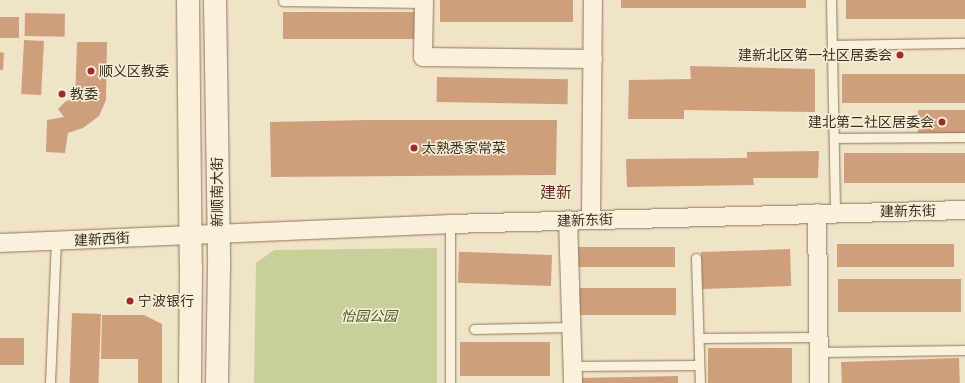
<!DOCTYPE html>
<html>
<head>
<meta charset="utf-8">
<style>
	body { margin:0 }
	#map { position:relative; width:965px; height:383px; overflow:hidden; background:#f0e4c8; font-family:"Crimson Pro","Noto Sans SC",serif }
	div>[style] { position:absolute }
	.green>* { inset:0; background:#c9cf9b }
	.building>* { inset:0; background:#cf9f7d; transform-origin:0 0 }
	.roads { filter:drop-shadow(0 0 1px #8d765c) drop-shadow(0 0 1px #8d765c) }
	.service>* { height:9px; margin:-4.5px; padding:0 4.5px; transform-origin:4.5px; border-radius:4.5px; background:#faf1dc }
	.minor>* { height:18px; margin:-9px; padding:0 9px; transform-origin:9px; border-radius:9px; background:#faf1dc }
	.secondary>* { height:22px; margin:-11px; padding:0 11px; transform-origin:11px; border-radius:11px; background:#faf1dc }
	.dots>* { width:11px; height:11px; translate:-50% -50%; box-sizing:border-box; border:2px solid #f7eed8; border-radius:50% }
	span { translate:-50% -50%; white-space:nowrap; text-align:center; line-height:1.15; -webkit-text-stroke:3px #f7eed8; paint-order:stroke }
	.poi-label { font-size:14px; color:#3d2e20 }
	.right { translate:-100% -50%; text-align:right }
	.left { translate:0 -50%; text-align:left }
	.street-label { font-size:14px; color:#3d2e20 }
	.park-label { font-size:14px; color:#4d5a26; font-style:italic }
	.quarter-label { font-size:16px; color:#6b2e1e }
</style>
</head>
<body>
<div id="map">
	<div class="green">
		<i style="clip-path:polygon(437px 248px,437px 383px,254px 383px,256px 263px,274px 250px)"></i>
	</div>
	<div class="building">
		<i style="left:440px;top:0;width:133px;height:22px"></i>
		<i style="left:621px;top:0;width:185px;height:8px"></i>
		<i style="left:846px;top:0;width:119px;height:19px"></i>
		<i style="left:283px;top:12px;width:132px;height:27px"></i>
		<i style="left:25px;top:13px;width:40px;height:23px;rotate:1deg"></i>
		<i style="left:0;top:17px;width:19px;height:21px"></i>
		<i style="left:24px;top:40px;width:20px;height:54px;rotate:3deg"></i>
		<i style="clip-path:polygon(77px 42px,107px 42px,106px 100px,99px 116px,83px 128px,68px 133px,65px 153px,46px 152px,47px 120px,64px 117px,58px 109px,66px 101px,75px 99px)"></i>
		<i style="clip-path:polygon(0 52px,4px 53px,3px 70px,0 70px)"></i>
		<i style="clip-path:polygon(690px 66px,815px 69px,815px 112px,684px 110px,684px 119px,628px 119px,629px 80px,691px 79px)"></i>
		<i style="left:965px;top:74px;width:29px;height:123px;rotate:90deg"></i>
		<i style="left:437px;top:77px;width:131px;height:25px;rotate:1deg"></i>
		<i style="left:918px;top:110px;width:47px;height:24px"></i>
		<i style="clip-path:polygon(368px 120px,557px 120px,556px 175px,271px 177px,270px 122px)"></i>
		<i style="clip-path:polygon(819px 151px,818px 178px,753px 178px,754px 185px,627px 187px,626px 159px,747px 158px,747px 152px)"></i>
		<i style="left:965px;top:153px;width:30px;height:121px;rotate:90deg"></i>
		<i style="left:954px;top:244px;width:23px;height:117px;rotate:90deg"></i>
		<i style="left:675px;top:247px;width:20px;height:98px;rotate:90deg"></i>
		<i style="left:790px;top:249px;width:37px;height:89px;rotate:88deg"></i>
		<i style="left:552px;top:255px;width:31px;height:93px;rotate:92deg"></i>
		<i style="left:838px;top:279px;width:123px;height:33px"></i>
		<i style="left:676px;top:288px;width:27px;height:101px;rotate:90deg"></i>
		<i style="left:72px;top:313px;width:29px;height:70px;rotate:2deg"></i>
		<i style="clip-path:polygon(102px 315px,144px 315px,162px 324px,162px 383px,138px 383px,138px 359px,101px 359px)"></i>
		<i style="left:0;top:338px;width:24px;height:27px"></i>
		<i style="left:550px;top:342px;width:34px;height:90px;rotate:90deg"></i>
		<i style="left:792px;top:348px;width:35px;height:84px;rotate:90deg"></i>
		<i style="left:959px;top:358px;width:25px;height:118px;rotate:88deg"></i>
		<i style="clip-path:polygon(678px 376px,678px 383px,578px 383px,578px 378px)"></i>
	</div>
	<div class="roads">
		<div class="service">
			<i style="left:831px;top:0;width:213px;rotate:88.9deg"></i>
			<i style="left:283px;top:1px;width:141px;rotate:0.8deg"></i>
			<i style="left:832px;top:45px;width:133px;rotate:-0.9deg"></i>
			<i style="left:834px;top:138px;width:131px;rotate:-0.4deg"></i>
			<i style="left:450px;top:224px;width:159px;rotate:90deg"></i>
			<i style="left:696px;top:258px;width:125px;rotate:88.2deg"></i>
			<i style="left:474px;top:329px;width:97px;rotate:-1.2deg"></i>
			<i style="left:699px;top:338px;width:119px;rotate:-0.5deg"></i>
			<i style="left:819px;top:352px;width:146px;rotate:-0.8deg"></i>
			<i style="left:573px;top:366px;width:126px;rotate:-0.5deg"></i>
			<i style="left:50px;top:383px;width:141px;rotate:-87.6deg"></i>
		</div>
		<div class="minor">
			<i style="left:424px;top:0;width:57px;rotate:91deg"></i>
			<i style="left:423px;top:57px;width:170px;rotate:0.7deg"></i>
			<i style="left:817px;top:213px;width:170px;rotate:89.3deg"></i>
			<i style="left:568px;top:220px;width:163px;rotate:88.2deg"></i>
			<i style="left:591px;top:220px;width:220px;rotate:-89.5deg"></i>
			<i style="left:0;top:243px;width:450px;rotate:-2.4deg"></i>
			<i style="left:450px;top:224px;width:515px;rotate:-1.56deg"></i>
		</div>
		<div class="secondary">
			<i style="left:188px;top:0;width:267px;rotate:89.4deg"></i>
			<i style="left:191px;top:267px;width:116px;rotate:90.5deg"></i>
			<i style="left:215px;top:0;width:267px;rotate:89.1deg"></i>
			<i style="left:219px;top:267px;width:116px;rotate:91deg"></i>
		</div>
	</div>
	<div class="dots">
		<i style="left:900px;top:55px;background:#9e2a2b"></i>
		<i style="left:91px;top:71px;background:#9e2a2b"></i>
		<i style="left:62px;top:94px;background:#9e2a2b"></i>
		<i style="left:942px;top:122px;background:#9e2a2b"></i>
		<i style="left:414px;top:148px;background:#9e2a2b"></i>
		<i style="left:130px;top:301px;background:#9e2a2b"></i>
	</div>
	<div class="poi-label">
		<span class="right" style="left:892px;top:55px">建新北区第一社区居委会</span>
		<span class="left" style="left:99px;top:71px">顺义区教委</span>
		<span class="left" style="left:70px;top:94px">教委</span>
		<span class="right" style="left:934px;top:122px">建北第二社区居委会</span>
		<span class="left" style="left:422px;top:148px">太熟悉家常菜</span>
		<span class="left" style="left:138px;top:301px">宁波银行</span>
	</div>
	<div class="street-label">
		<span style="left:217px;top:192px;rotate:-90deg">新顺南大街</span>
		<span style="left:908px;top:211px;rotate:-1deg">建新东街</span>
		<span style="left:585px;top:220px;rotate:-2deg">建新东街</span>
		<span style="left:102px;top:239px;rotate:-3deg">建新西街</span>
	</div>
	<div class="park-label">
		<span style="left:369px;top:316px">怡园公园</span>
	</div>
	<div class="quarter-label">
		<span style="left:556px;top:193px">建新</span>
	</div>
</div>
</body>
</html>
